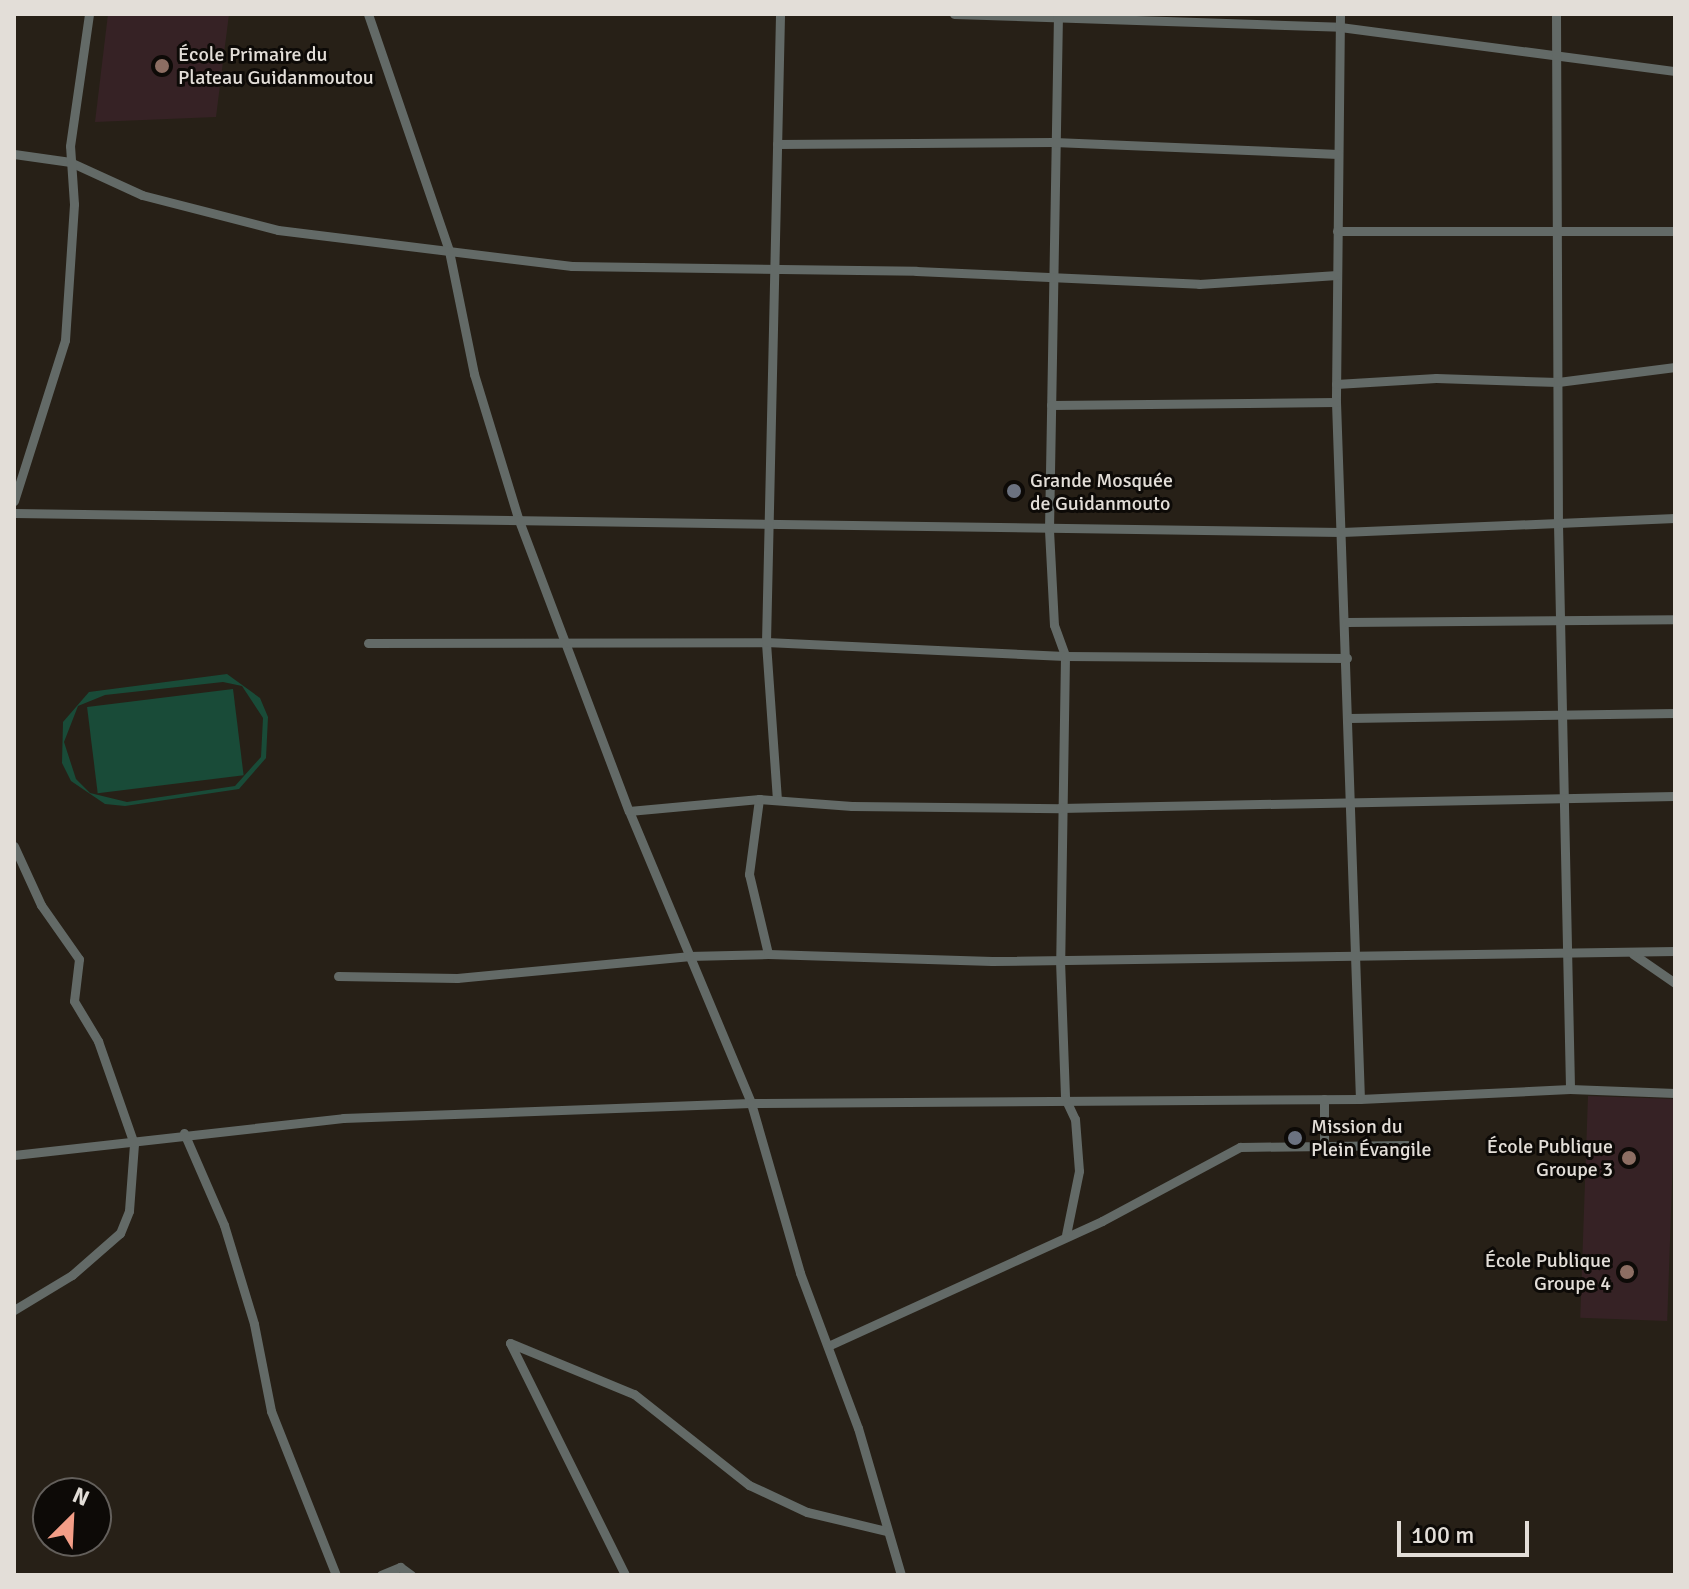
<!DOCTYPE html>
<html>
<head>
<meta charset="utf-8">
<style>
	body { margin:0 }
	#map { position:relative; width:1689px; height:1589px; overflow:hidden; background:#272017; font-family:Signika,sans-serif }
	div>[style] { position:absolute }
	.education>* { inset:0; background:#362225; transform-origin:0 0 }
	.green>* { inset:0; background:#194b38; transform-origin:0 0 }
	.minor>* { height:9px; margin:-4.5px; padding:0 4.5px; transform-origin:4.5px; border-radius:4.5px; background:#636a67 }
	.dots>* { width:22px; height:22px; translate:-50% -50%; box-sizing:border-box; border:4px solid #0d0a07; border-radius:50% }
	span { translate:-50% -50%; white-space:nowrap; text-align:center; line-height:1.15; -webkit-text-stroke:6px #0d0a07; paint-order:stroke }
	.poi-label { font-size:20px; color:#e3ded8 }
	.left { translate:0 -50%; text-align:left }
	.right { translate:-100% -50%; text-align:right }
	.frame { position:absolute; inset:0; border:16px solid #e3ded8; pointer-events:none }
	.north { position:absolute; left:32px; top:1477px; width:80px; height:80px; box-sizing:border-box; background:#0d0a07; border:2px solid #635f5b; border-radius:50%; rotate:24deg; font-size:22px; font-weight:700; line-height:32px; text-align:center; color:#e3ded8 }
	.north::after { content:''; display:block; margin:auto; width:28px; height:36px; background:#f49e87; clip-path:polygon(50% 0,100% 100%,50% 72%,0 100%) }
	.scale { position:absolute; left:1397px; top:1521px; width:132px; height:36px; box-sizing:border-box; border:4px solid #e3ded8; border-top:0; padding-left:10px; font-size:24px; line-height:28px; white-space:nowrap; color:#e3ded8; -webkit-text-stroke:6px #0d0a07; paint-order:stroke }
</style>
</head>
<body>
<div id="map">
	<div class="education">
		<i style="clip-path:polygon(108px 14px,229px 14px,216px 117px,95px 122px)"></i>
		<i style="left:1588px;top:1096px;width:87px;height:222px;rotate:2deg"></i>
	</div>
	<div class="green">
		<i style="clip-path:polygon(evenodd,227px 674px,260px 698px,268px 717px,266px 758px,239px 789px,125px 806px,105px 804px,71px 781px,62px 763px,63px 722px,89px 692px,227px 674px,223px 682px,242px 686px,263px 718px,261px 757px,235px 786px,127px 802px,90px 793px,76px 779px,64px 742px,78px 706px,105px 695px,223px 682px)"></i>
		<i style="left:233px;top:689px;width:87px;height:147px;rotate:83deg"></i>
	</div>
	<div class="minor">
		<i style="left:368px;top:14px;width:250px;rotate:71.1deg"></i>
		<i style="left:449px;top:251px;width:126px;rotate:78.5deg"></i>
		<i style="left:474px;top:374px;width:151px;rotate:73deg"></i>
		<i style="left:518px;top:518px;width:313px;rotate:69.3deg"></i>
		<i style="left:629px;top:811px;width:316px;rotate:67.3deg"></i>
		<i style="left:751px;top:1103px;width:177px;rotate:73.9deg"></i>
		<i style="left:800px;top:1273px;width:165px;rotate:69.5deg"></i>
		<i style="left:858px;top:1428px;width:153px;rotate:73.7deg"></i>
		<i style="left:954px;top:14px;width:386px;rotate:1.9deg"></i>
		<i style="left:1340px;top:27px;width:338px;rotate:7.5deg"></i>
		<i style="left:1058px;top:14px;width:516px;rotate:91deg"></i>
		<i style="left:1049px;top:530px;width:95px;rotate:87deg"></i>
		<i style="left:1054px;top:625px;width:33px;rotate:70deg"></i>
		<i style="left:1065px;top:656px;width:304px;rotate:90.9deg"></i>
		<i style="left:1060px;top:960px;width:138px;rotate:87.9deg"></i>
		<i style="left:1065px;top:1098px;width:23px;rotate:65deg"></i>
		<i style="left:1075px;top:1119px;width:52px;rotate:85.6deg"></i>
		<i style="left:1079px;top:1171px;width:65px;rotate:101.5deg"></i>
		<i style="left:1340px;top:14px;width:388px;rotate:90.6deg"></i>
		<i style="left:1336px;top:402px;width:697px;rotate:88.03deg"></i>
		<i style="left:1556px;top:14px;width:510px;rotate:89.78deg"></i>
		<i style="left:1558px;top:524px;width:565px;rotate:88.78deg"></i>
		<i style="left:777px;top:144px;width:277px;rotate:-0.4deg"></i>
		<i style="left:1054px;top:142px;width:284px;rotate:2.4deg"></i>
		<i style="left:14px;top:154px;width:57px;rotate:8.1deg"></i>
		<i style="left:70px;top:162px;width:79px;rotate:24.6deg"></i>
		<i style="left:142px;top:195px;width:140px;rotate:14.4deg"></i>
		<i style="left:278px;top:230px;width:296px;rotate:7deg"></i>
		<i style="left:572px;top:266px;width:344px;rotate:0.8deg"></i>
		<i style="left:916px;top:271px;width:283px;rotate:2.6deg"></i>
		<i style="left:1199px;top:284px;width:138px;rotate:-3.7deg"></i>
		<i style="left:1337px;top:231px;width:338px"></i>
		<i style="left:1336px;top:384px;width:100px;rotate:-3.4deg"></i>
		<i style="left:1436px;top:378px;width:122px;rotate:1.9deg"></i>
		<i style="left:1558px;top:382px;width:118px;rotate:-7.3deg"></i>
		<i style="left:1051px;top:405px;width:285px;rotate:-0.6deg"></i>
		<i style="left:14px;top:501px;width:169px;rotate:-72.4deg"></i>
		<i style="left:65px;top:340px;width:136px;rotate:-86.2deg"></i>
		<i style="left:74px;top:204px;width:58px;rotate:-93.9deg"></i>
		<i style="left:70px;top:146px;width:133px;rotate:-81.8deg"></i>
		<i style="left:14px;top:513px;width:1328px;rotate:0.82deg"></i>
		<i style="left:1342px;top:532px;width:333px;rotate:-2.4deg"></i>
		<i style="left:1346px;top:622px;width:329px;rotate:-0.5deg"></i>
		<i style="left:368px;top:643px;width:398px;rotate:-0.1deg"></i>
		<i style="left:766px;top:642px;width:299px;rotate:2.7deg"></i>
		<i style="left:1065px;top:656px;width:282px;rotate:0.4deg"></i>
		<i style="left:1349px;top:718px;width:326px;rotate:-0.9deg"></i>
		<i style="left:759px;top:799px;width:76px;rotate:97.6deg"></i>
		<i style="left:749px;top:874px;width:82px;rotate:76.6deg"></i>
		<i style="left:777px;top:800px;width:158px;rotate:-94deg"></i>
		<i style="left:766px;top:642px;width:628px;rotate:-88.72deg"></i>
		<i style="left:629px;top:811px;width:131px;rotate:-5.3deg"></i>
		<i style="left:759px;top:799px;width:93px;rotate:4.3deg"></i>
		<i style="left:852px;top:806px;width:208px;rotate:0.6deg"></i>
		<i style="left:1060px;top:808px;width:615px;rotate:-1.12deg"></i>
		<i style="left:14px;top:846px;width:65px;rotate:65.4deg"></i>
		<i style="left:41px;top:905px;width:66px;rotate:54.9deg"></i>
		<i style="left:79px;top:959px;width:42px;rotate:96.8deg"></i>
		<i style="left:74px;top:1001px;width:47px;rotate:59deg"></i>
		<i style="left:98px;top:1041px;width:109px;rotate:70.7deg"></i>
		<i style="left:134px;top:1144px;width:67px;rotate:94.3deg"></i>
		<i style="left:129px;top:1211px;width:24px;rotate:112deg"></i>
		<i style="left:120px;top:1233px;width:64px;rotate:138.8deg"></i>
		<i style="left:72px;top:1275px;width:68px;rotate:148.9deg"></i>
		<i style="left:1633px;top:954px;width:51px;rotate:34.6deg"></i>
		<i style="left:338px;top:976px;width:119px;rotate:1deg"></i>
		<i style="left:457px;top:978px;width:232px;rotate:-5.4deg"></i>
		<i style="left:688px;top:956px;width:80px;rotate:-1.4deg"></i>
		<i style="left:768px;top:954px;width:224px;rotate:1.8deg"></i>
		<i style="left:992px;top:961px;width:683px;rotate:-0.84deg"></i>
		<i style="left:184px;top:1133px;width:100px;rotate:66.5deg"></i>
		<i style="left:224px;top:1225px;width:103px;rotate:73.1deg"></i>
		<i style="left:254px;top:1324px;width:89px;rotate:78.9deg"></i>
		<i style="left:271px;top:1411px;width:176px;rotate:68.4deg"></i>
		<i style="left:1324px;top:1150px;width:51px;rotate:-90deg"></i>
		<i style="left:14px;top:1155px;width:331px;rotate:-6.4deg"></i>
		<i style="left:343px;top:1118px;width:408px;rotate:-2.1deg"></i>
		<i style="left:751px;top:1103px;width:609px;rotate:-0.38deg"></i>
		<i style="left:1360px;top:1099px;width:210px;rotate:-2.7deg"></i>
		<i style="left:1570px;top:1089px;width:105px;rotate:2.2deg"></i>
		<i style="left:510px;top:1343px;width:134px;rotate:22.4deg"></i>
		<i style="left:634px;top:1394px;width:147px;rotate:38.4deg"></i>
		<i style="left:749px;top:1485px;width:64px;rotate:25deg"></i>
		<i style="left:807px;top:1512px;width:81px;rotate:13.5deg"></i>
		<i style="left:510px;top:1343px;width:259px;rotate:63.6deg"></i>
		<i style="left:828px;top:1346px;width:301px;rotate:-24.5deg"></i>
		<i style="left:1102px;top:1221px;width:157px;rotate:-28.2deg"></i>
		<i style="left:1240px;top:1147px;width:167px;rotate:-0.7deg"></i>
		<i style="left:381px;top:1575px;width:21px;rotate:-23deg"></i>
		<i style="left:400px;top:1567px;width:14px;rotate:36deg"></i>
	</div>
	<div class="dots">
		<i style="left:162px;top:66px;background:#8d6e63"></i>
		<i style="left:1014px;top:491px;background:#6b7280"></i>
		<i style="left:1295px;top:1138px;background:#6b7280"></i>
		<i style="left:1629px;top:1158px;background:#8d6e63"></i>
		<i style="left:1627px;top:1272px;background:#8d6e63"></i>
	</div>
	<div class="poi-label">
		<span class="left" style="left:178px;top:66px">École Primaire du<br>Plateau Guidanmoutou</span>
		<span class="left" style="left:1030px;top:492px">Grande Mosquée<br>de Guidanmouto</span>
		<span class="left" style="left:1311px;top:1138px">Mission du<br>Plein Évangile</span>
		<span class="right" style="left:1613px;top:1158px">École Publique<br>Groupe 3</span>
		<span class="right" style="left:1611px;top:1272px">École Publique<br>Groupe 4</span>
	</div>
	<div class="frame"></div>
	<div class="north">N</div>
	<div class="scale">100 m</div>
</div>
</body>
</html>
